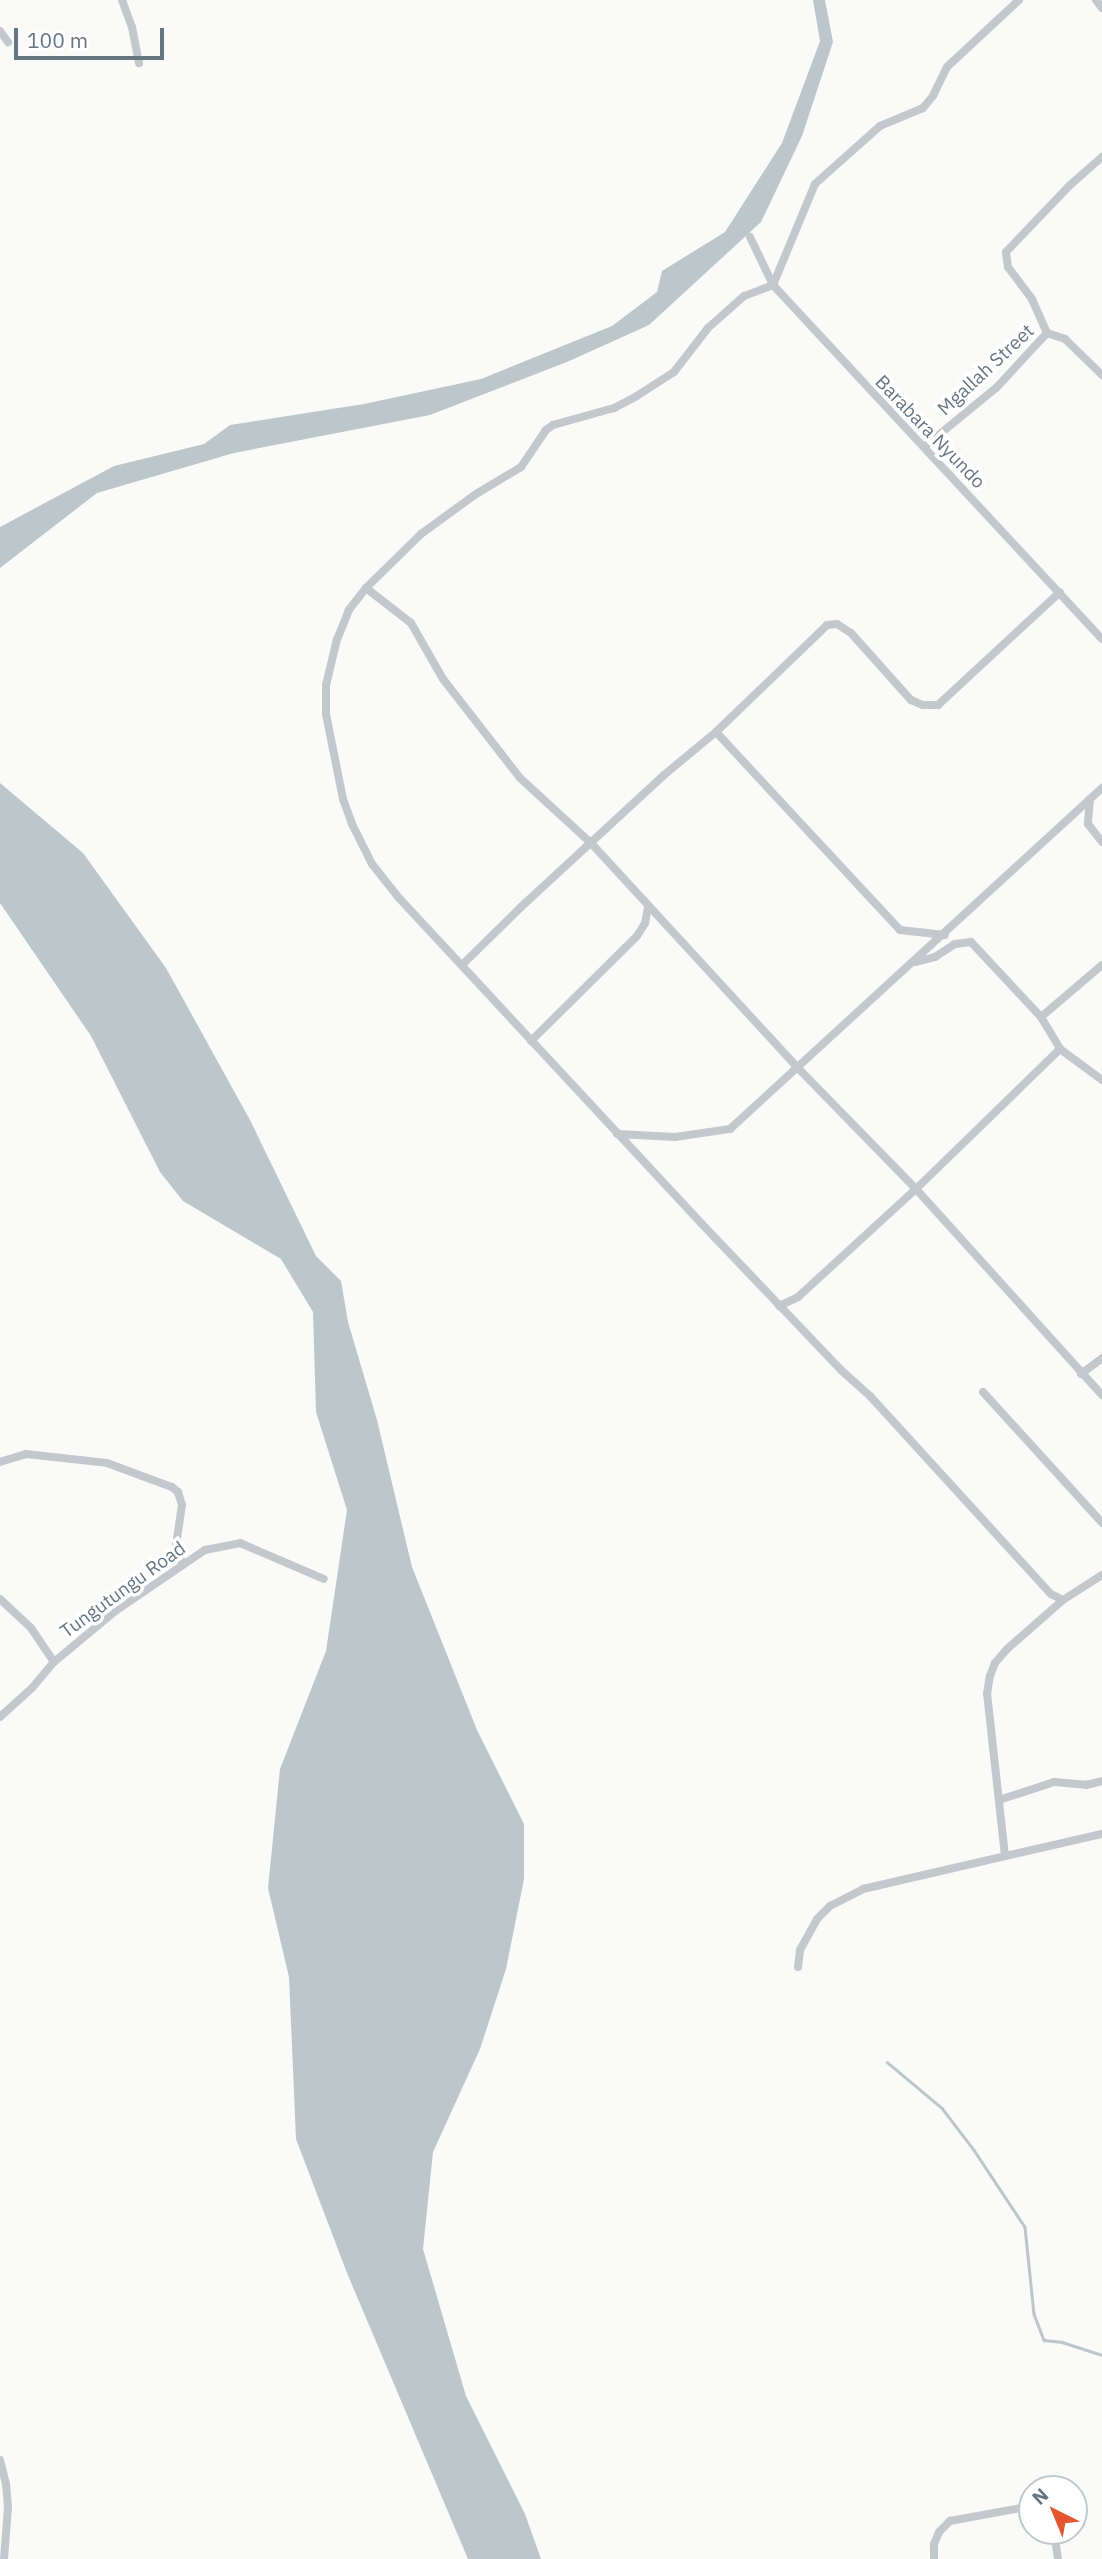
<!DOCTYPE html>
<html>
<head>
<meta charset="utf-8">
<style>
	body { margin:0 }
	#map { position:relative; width:1102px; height:2559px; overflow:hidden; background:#fafaf8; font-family:"IBM Plex Sans",sans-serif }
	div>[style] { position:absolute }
	.water>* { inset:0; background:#bbc7cb }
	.stream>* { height:2.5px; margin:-1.25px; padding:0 1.25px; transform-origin:1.25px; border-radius:1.25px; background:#bbc7cb }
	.street>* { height:8px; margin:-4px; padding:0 4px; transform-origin:4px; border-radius:4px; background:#c3c8cc }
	span { translate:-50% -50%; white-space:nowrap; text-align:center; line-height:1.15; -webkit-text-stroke:7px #fff; paint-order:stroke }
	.street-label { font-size:19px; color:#657683 }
	.north { position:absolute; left:1018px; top:2475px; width:70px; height:70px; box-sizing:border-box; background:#fff; border:2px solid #c1c8cd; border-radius:50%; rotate:317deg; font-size:19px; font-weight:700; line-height:28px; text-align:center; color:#657683 }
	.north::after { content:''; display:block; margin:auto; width:24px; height:32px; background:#e4572e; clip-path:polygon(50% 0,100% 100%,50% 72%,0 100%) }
	.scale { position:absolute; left:14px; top:28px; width:150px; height:32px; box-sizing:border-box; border:4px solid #657683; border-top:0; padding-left:9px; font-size:21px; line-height:24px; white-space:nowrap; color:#657683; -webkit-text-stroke:5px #fff; paint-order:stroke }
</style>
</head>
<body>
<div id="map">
	<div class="water">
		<i style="clip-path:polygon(813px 0,825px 0,833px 42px,802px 136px,761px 222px,649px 325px,567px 362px,430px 415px,234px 453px,97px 493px,0 568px,0 527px,114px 466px,204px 444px,230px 425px,364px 404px,481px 379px,612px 326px,657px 292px,662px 271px,725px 232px,782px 143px,820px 41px)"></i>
		<i style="clip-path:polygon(0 783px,83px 853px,166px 968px,250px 1120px,316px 1256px,341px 1281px,348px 1322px,377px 1420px,412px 1567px,477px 1730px,524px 1824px,524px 1879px,506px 1969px,480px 2049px,433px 2152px,423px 2249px,466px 2396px,525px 2514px,541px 2559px,468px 2559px,347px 2273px,296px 2139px,289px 1977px,268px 1888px,280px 1769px,326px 1651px,347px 1510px,316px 1412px,313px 1312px,281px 1259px,183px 1201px,160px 1172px,91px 1036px,0 903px)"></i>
	</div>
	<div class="stream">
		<i style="left:887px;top:2062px;width:72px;rotate:39.9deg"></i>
		<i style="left:942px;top:2108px;width:53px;rotate:52.7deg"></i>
		<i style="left:974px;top:2150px;width:92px;rotate:56.5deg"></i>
		<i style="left:1025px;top:2227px;width:87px;rotate:84.1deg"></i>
		<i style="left:1034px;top:2314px;width:28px;rotate:69deg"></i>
		<i style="left:1044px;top:2340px;width:18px;rotate:6deg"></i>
		<i style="left:1062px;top:2342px;width:42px;rotate:18deg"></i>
	</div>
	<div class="street">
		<i style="left:122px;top:0;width:29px;rotate:70deg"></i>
		<i style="left:132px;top:27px;width:37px;rotate:79deg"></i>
		<i style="left:1019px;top:0;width:98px;rotate:137.1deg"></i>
		<i style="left:947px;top:67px;width:32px;rotate:116deg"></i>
		<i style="left:933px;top:96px;width:16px;rotate:130deg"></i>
		<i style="left:923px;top:108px;width:47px;rotate:157.3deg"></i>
		<i style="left:880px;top:126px;width:87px;rotate:138.3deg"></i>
		<i style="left:815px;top:184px;width:109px;rotate:112.6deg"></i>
		<i style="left:773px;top:285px;width:31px;rotate:159deg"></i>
		<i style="left:744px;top:296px;width:48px;rotate:138.4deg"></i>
		<i style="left:708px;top:328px;width:56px;rotate:127.7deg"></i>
		<i style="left:674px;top:372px;width:46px;rotate:147.3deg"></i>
		<i style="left:635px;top:397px;width:24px;rotate:152deg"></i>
		<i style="left:614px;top:408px;width:63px;rotate:164.4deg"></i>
		<i style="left:553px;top:425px;width:9px;rotate:144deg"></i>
		<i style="left:546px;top:430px;width:45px;rotate:124deg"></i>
		<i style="left:521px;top:467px;width:52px;rotate:149deg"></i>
		<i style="left:476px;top:494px;width:68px;rotate:144deg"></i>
		<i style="left:421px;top:534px;width:77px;rotate:135.5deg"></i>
		<i style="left:366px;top:588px;width:28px;rotate:128deg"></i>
		<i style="left:349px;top:610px;width:31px;rotate:112deg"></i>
		<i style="left:337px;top:639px;width:47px;rotate:103.4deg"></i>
		<i style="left:326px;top:685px;width:29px;rotate:90deg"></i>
		<i style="left:326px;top:714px;width:87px;rotate:78.7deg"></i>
		<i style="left:343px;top:799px;width:27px;rotate:70deg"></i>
		<i style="left:352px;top:824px;width:45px;rotate:63.4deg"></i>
		<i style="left:372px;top:864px;width:43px;rotate:51.5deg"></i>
		<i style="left:399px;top:898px;width:444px;rotate:47.1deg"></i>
		<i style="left:701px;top:1223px;width:203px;rotate:46.4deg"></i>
		<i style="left:841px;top:1370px;width:39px;rotate:42deg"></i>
		<i style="left:870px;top:1396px;width:268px;rotate:47.6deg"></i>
		<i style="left:1051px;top:1594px;width:13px;rotate:27deg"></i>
		<i style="left:1063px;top:1600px;width:46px;rotate:-32.7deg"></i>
		<i style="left:1096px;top:0;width:10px;rotate:53deg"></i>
		<i style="left:0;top:31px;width:14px;rotate:54deg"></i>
		<i style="left:750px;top:237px;width:53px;rotate:64.4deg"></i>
		<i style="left:773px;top:285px;width:483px;rotate:47.1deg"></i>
		<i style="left:1047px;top:333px;width:37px;rotate:-114deg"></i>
		<i style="left:1032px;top:299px;width:40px;rotate:-127deg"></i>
		<i style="left:1008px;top:267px;width:15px;rotate:-98deg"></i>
		<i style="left:1006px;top:252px;width:91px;rotate:-46.3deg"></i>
		<i style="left:1069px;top:186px;width:44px;rotate:-41.3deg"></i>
		<i style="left:924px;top:447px;width:94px;rotate:-39.4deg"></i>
		<i style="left:997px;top:387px;width:74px;rotate:-47.2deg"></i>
		<i style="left:1047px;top:333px;width:19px;rotate:18deg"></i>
		<i style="left:1065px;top:339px;width:52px;rotate:44.2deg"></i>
		<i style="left:366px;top:588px;width:57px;rotate:37.9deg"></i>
		<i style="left:411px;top:623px;width:64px;rotate:60.3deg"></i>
		<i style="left:443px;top:679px;width:125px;rotate:52.1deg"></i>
		<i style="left:520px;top:778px;width:96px;rotate:42.5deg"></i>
		<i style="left:591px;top:843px;width:303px;rotate:47.4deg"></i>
		<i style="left:796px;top:1066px;width:172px;rotate:45.7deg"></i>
		<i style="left:916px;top:1189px;width:278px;rotate:47.9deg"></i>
		<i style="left:716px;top:732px;width:270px;rotate:47.1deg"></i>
		<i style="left:900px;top:930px;width:45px;rotate:6.3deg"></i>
		<i style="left:1090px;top:799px;width:25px;rotate:95deg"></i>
		<i style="left:1088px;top:824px;width:23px;rotate:52deg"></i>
		<i style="left:916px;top:962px;width:20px;rotate:-15deg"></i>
		<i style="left:935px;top:957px;width:24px;rotate:-33deg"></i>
		<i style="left:955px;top:944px;width:16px;rotate:-7deg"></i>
		<i style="left:971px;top:942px;width:103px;rotate:47deg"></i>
		<i style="left:1041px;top:1017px;width:37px;rotate:59deg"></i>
		<i style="left:1060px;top:1049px;width:52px;rotate:36.4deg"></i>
		<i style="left:462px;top:965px;width:83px;rotate:-44.5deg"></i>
		<i style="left:521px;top:907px;width:195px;rotate:-42.7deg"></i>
		<i style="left:664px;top:775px;width:67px;rotate:-39.6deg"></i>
		<i style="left:716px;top:732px;width:154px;rotate:-43.9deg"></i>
		<i style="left:827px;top:625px;width:10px;rotate:-6deg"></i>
		<i style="left:837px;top:624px;width:17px;rotate:33deg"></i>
		<i style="left:851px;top:633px;width:90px;rotate:48.2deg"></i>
		<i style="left:911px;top:700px;width:13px;rotate:23deg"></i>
		<i style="left:923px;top:705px;width:15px"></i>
		<i style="left:938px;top:705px;width:166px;rotate:-42.8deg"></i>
		<i style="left:1041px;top:1017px;width:80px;rotate:-40.4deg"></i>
		<i style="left:531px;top:1041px;width:149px;rotate:-44.7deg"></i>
		<i style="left:637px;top:936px;width:15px;rotate:-58deg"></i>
		<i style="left:645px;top:923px;width:15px;rotate:-79deg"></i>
		<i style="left:617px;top:1134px;width:58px;rotate:3deg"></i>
		<i style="left:675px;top:1137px;width:56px;rotate:-8.3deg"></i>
		<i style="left:730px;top:1129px;width:505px;rotate:-42.51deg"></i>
		<i style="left:779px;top:1306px;width:21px;rotate:-25deg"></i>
		<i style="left:798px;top:1297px;width:160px;rotate:-42.5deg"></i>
		<i style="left:916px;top:1189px;width:201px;rotate:-44.2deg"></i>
		<i style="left:1081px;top:1374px;width:26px;rotate:-37deg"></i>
		<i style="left:983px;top:1392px;width:177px;rotate:47.7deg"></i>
		<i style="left:0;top:1462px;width:27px;rotate:-17deg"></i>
		<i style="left:26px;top:1454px;width:81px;rotate:6.3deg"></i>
		<i style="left:107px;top:1463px;width:69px;rotate:20.3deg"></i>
		<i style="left:172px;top:1487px;width:8px;rotate:40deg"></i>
		<i style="left:178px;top:1492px;width:14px;rotate:73deg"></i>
		<i style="left:182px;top:1505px;width:40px;rotate:98.5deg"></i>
		<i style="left:176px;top:1545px;width:20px;rotate:72deg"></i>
		<i style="left:0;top:1599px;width:42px;rotate:43.1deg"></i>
		<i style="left:31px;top:1628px;width:41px;rotate:55.9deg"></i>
		<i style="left:0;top:1717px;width:43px;rotate:-42.2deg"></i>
		<i style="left:32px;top:1688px;width:34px;rotate:-50deg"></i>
		<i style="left:54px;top:1662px;width:78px;rotate:-39.8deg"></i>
		<i style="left:114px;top:1612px;width:110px;rotate:-34.3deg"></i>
		<i style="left:205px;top:1550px;width:36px;rotate:-11deg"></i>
		<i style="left:240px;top:1543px;width:91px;rotate:23.2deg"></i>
		<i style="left:999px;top:1800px;width:58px;rotate:-18.1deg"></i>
		<i style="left:1054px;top:1782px;width:32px;rotate:5deg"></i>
		<i style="left:1086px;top:1785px;width:16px;rotate:-14deg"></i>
		<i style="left:1005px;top:1856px;width:163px;rotate:-96.3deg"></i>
		<i style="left:987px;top:1694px;width:18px;rotate:-81deg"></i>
		<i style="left:990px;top:1676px;width:14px;rotate:-69deg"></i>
		<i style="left:995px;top:1663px;width:18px;rotate:-49deg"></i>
		<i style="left:1007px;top:1649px;width:74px;rotate:-41.2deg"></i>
		<i style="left:798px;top:1967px;width:17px;rotate:-83deg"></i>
		<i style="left:800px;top:1950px;width:35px;rotate:-61deg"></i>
		<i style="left:817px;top:1919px;width:18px;rotate:-45deg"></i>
		<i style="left:830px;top:1906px;width:37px;rotate:-27deg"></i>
		<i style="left:863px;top:1889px;width:245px;rotate:-13deg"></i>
		<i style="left:0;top:2460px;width:25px;rotate:76deg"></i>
		<i style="left:6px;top:2484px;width:23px;rotate:85deg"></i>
		<i style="left:8px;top:2507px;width:52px;rotate:94.4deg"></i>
		<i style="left:1054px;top:2531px;width:28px;rotate:82deg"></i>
		<i style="left:934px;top:2559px;width:15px;rotate:-90deg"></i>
		<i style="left:934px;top:2544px;width:13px;rotate:-67deg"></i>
		<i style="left:939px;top:2532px;width:16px;rotate:-45deg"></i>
		<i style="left:950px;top:2521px;width:83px;rotate:-10.4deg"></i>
	</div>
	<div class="street-label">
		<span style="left:986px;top:370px;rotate:-43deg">Mgallah Street</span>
		<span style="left:930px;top:432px;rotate:46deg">Barabara Nyundo</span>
		<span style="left:123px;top:1590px;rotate:-36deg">Tungutungu Road</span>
	</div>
	<div class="north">N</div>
	<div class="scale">100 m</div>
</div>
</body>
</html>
